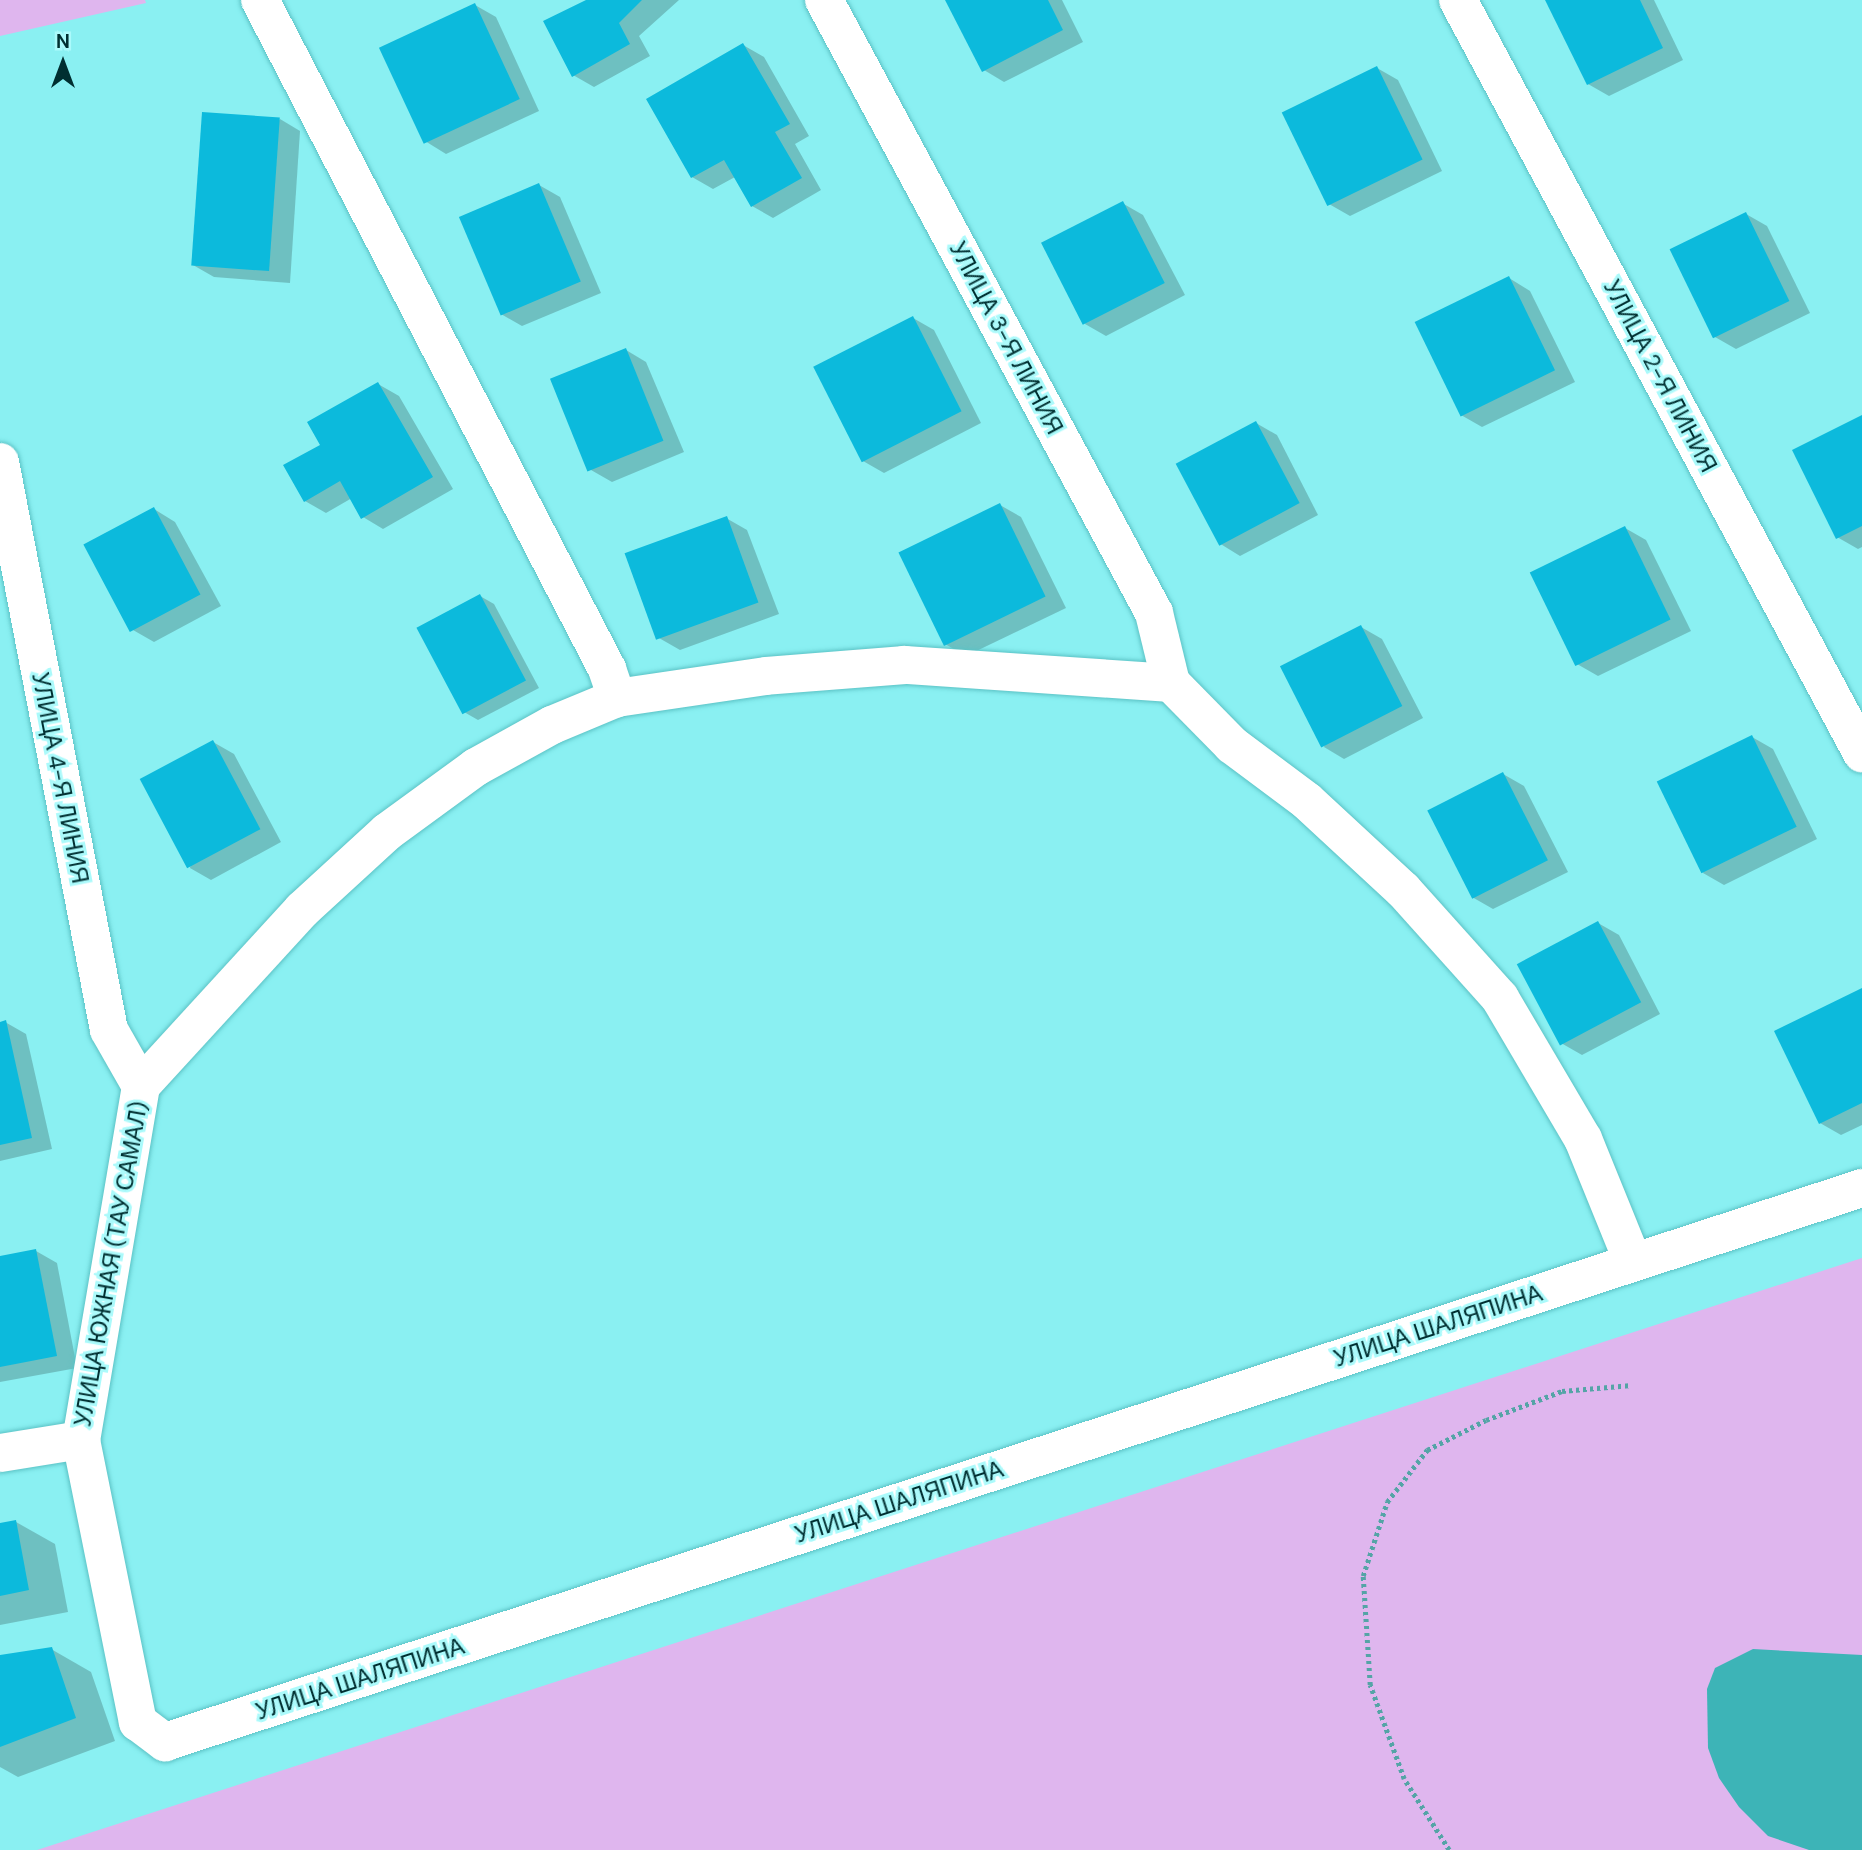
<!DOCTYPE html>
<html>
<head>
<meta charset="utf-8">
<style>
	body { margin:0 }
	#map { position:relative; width:1862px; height:1850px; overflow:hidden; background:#8af0f2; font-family:"DM Sans",sans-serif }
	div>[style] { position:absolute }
	.green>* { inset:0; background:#dfb6ee }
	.water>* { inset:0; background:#3db4b7 }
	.shadow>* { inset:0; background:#0003 }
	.building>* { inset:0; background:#0cbadc; transform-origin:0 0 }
	.path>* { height:4.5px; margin-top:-2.25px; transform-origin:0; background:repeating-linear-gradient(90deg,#54a4a6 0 3.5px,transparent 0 7px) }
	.roads { filter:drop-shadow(0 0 2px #5bc2c5) drop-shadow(0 0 2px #5bc2c5) }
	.street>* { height:38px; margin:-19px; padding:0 19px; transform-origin:19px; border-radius:19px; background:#fff }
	span { translate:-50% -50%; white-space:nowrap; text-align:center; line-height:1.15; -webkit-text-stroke:6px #abfafb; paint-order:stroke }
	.street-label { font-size:23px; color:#002f31 }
	.north { position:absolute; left:28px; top:28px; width:70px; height:70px; -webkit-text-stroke:5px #abfafb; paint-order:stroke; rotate:0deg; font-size:19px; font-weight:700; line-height:28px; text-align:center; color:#002f31 }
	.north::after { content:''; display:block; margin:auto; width:24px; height:32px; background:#002f31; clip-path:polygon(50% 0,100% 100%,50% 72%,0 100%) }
</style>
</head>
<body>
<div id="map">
	<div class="green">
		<i style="clip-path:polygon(0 0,145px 0,146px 3px,0 36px)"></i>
		<i style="clip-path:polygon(1862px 1258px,1862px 1850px,37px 1850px)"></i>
	</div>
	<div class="water">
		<i style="clip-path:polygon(1753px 1649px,1862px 1655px,1862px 1850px,1809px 1850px,1768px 1836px,1739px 1807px,1719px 1778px,1708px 1748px,1707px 1689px,1715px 1668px)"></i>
	</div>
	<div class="shadow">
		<i style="clip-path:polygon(590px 0,679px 0,639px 36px,650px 56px,594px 87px,573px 75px)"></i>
		<i style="clip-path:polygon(947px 0,1062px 0,1083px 42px,1004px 82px,984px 70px)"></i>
		<i style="clip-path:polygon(1547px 0,1654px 0,1683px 60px,1609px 96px,1588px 84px)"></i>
		<i style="clip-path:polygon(475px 5px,496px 17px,539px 111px,446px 154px,425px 141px)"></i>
		<i style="clip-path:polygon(743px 45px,764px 57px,809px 136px,795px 144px,821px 190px,773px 218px,752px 206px,735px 177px,713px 189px,692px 177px)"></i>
		<i style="clip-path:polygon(1377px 68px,1398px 80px,1442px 171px,1350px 216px,1329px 204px)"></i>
		<i style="clip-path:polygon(280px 119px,300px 131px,290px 283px,214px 277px,193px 265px)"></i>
		<i style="clip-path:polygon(539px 185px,560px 197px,601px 293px,522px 326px,501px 314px)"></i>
		<i style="clip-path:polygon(1122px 203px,1143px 215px,1185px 295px,1106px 336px,1085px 324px)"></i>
		<i style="clip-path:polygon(1746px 214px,1767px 226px,1810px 313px,1736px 349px,1715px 337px)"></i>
		<i style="clip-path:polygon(1509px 278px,1530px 291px,1575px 382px,1482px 427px,1461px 415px)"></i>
		<i style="clip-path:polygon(913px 318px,934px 330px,981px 423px,884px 473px,863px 461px)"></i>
		<i style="clip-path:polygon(626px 350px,646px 362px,684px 452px,612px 482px,591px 470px)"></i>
		<i style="clip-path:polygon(378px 384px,399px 396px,453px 489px,383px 529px,363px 517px,352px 498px,326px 513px,305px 501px,322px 445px)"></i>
		<i style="clip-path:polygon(1862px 417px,1862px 547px,1858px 549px,1837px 537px)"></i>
		<i style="clip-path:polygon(1256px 423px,1277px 435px,1318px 515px,1240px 556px,1219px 543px)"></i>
		<i style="clip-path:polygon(1000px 505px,1021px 517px,1066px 608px,966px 656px,945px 644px)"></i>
		<i style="clip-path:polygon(154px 509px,175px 522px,221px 606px,154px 642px,133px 630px)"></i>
		<i style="clip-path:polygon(726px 518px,747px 530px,779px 614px,680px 650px,659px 638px)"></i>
		<i style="clip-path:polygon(1625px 528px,1646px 540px,1691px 631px,1598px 676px,1577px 664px,1532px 573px)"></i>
		<i style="clip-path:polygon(480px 596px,494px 604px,539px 688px,478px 720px,464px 712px)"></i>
		<i style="clip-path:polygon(1361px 627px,1382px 639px,1423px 718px,1344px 759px,1324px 747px)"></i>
		<i style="clip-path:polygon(1752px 737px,1773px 749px,1817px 839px,1724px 885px,1703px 873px)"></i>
		<i style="clip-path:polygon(213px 742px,234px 754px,281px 842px,211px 880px,190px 868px)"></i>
		<i style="clip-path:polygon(1503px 774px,1524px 786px,1568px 872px,1493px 909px,1472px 897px)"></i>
		<i style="clip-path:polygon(1598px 923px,1619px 935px,1660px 1014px,1582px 1055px,1561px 1043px)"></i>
		<i style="clip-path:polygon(1862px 990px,1862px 1125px,1841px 1135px,1820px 1123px)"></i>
		<i style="clip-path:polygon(5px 1022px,26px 1034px,52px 1149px,0 1161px,0 1023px)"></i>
		<i style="clip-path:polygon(36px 1251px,57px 1263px,77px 1368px,0 1382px,0 1258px)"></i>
		<i style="clip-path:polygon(16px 1522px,55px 1544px,68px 1612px,0 1625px,0 1524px)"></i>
		<i style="clip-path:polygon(51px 1649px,91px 1672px,115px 1741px,18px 1777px,0 1767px,0 1657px)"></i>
	</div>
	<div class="building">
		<i style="clip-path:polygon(586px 0,642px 0,619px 23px,630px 44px,572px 77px,543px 21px)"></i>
		<i style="clip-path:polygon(945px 0,1048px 0,1063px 30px,982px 72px)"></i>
		<i style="clip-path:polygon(1545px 0,1640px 0,1663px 48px,1587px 85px)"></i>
		<i style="left:475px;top:3px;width:106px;height:106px;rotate:65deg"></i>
		<i style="clip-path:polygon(743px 43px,790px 124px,775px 132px,802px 178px,751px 207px,724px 160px,691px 178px,646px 99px)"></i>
		<i style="left:1377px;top:66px;width:104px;height:106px;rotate:64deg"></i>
		<i style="left:202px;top:112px;width:78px;height:154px;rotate:4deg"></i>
		<i style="left:539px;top:183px;width:107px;height:87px;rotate:67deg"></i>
		<i style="left:1123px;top:201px;width:92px;height:92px;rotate:63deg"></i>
		<i style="left:1746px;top:212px;width:99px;height:85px;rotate:64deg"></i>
		<i style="left:1509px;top:276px;width:105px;height:105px;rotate:64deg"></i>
		<i style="left:913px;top:316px;width:107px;height:112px;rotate:63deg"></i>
		<i style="left:626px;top:348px;width:100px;height:82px;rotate:68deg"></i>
		<i style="clip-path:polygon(378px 382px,433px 477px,361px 519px,340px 481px,304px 502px,283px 465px,320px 445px,307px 422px)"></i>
		<i style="clip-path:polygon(1862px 415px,1862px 526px,1836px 539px,1792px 450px)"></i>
		<i style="left:1256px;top:421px;width:93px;height:91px;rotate:62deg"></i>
		<i style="left:1000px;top:503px;width:104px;height:113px;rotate:64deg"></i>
		<i style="left:154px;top:507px;width:99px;height:80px;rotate:62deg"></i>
		<i style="left:727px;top:516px;width:92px;height:109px;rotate:70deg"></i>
		<i style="left:1625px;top:526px;width:104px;height:106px;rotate:64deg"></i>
		<i style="left:480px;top:594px;width:98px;height:72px;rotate:62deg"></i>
		<i style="left:1361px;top:625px;width:91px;height:91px;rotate:63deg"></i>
		<i style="left:1752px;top:735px;width:102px;height:106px;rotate:64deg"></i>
		<i style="left:213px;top:740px;width:101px;height:83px;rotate:62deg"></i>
		<i style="left:1503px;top:772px;width:99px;height:85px;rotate:63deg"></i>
		<i style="left:1598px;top:921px;width:92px;height:92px;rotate:62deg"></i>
		<i style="clip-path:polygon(1862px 988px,1862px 1103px,1819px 1124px,1774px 1031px)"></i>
		<i style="clip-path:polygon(6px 1020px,32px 1138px,0 1145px,0 1022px)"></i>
		<i style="clip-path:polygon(36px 1249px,57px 1356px,0 1367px,0 1256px)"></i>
		<i style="clip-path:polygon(16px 1520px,29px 1590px,0 1596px,0 1523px)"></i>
		<i style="clip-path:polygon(52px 1647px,76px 1718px,0 1747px,0 1655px)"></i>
	</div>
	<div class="path">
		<i style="left:1449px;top:1850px;width:84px;rotate:-122.4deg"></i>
		<i style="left:1404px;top:1779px;width:100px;rotate:-109.9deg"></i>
		<i style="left:1370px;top:1685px;width:109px;rotate:-93.7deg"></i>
		<i style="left:1363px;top:1576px;width:78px;rotate:-72deg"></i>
		<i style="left:1387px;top:1502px;width:66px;rotate:-52.4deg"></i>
		<i style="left:1427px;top:1450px;width:66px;rotate:-27deg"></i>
		<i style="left:1486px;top:1420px;width:81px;rotate:-20.9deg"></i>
		<i style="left:1562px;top:1391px;width:70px;rotate:-4.9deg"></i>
	</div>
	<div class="roads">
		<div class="street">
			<i style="left:260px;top:0;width:754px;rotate:62.58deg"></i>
			<i style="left:607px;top:669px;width:31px;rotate:71deg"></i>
			<i style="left:824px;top:0;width:696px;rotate:61.7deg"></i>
			<i style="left:1154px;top:613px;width:72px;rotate:76.3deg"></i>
			<i style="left:1458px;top:0;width:855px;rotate:61.79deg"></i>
			<i style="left:0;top:462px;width:578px;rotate:79.14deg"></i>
			<i style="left:109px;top:1030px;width:64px;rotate:60.3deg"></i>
			<i style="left:1633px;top:1262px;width:133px;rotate:-112.1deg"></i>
			<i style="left:1583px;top:1139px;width:164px;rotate:-120.5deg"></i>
			<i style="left:1500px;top:998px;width:145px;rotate:-131.9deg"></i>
			<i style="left:1403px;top:890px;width:131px;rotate:-137.2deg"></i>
			<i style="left:1307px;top:801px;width:94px;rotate:-143.3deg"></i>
			<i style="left:1232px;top:745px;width:87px;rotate:-134.5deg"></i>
			<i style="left:1171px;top:683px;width:267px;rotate:-176.1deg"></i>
			<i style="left:905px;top:665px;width:139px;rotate:175.5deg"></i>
			<i style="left:766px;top:676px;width:151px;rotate:171.6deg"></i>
			<i style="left:617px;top:698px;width:70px;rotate:157.4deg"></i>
			<i style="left:552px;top:725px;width:87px;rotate:151.1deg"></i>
			<i style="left:476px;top:767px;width:110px;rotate:143.9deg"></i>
			<i style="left:387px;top:832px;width:115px;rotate:137.5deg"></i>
			<i style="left:302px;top:910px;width:239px;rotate:132.5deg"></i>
			<i style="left:141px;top:1086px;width:359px;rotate:99.6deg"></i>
			<i style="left:81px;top:1440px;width:288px;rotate:78.6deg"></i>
			<i style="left:138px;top:1722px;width:34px;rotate:37deg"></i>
			<i style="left:165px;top:1742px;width:1785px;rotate:-18.08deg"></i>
			<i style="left:0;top:1453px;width:82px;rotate:-9.1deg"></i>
		</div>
	</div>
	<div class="street-label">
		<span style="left:1006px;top:338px;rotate:62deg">УЛИЦА 3-Я ЛИНИЯ</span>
		<span style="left:1660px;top:376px;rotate:62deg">УЛИЦА 2-Я ЛИНИЯ</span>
		<span style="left:60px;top:778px;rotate:79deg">УЛИЦА 4-Я ЛИНИЯ</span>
		<span style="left:111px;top:1264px;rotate:-80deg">УЛИЦА ЮЖНАЯ (ТАУ САМАЛ)</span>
		<span style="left:1438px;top:1326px;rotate:-18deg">УЛИЦА ШАЛЯПИНА</span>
		<span style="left:899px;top:1502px;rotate:-18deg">УЛИЦА ШАЛЯПИНА</span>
		<span style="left:360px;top:1679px;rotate:-18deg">УЛИЦА ШАЛЯПИНА</span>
	</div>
	<div class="north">N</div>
</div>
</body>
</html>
